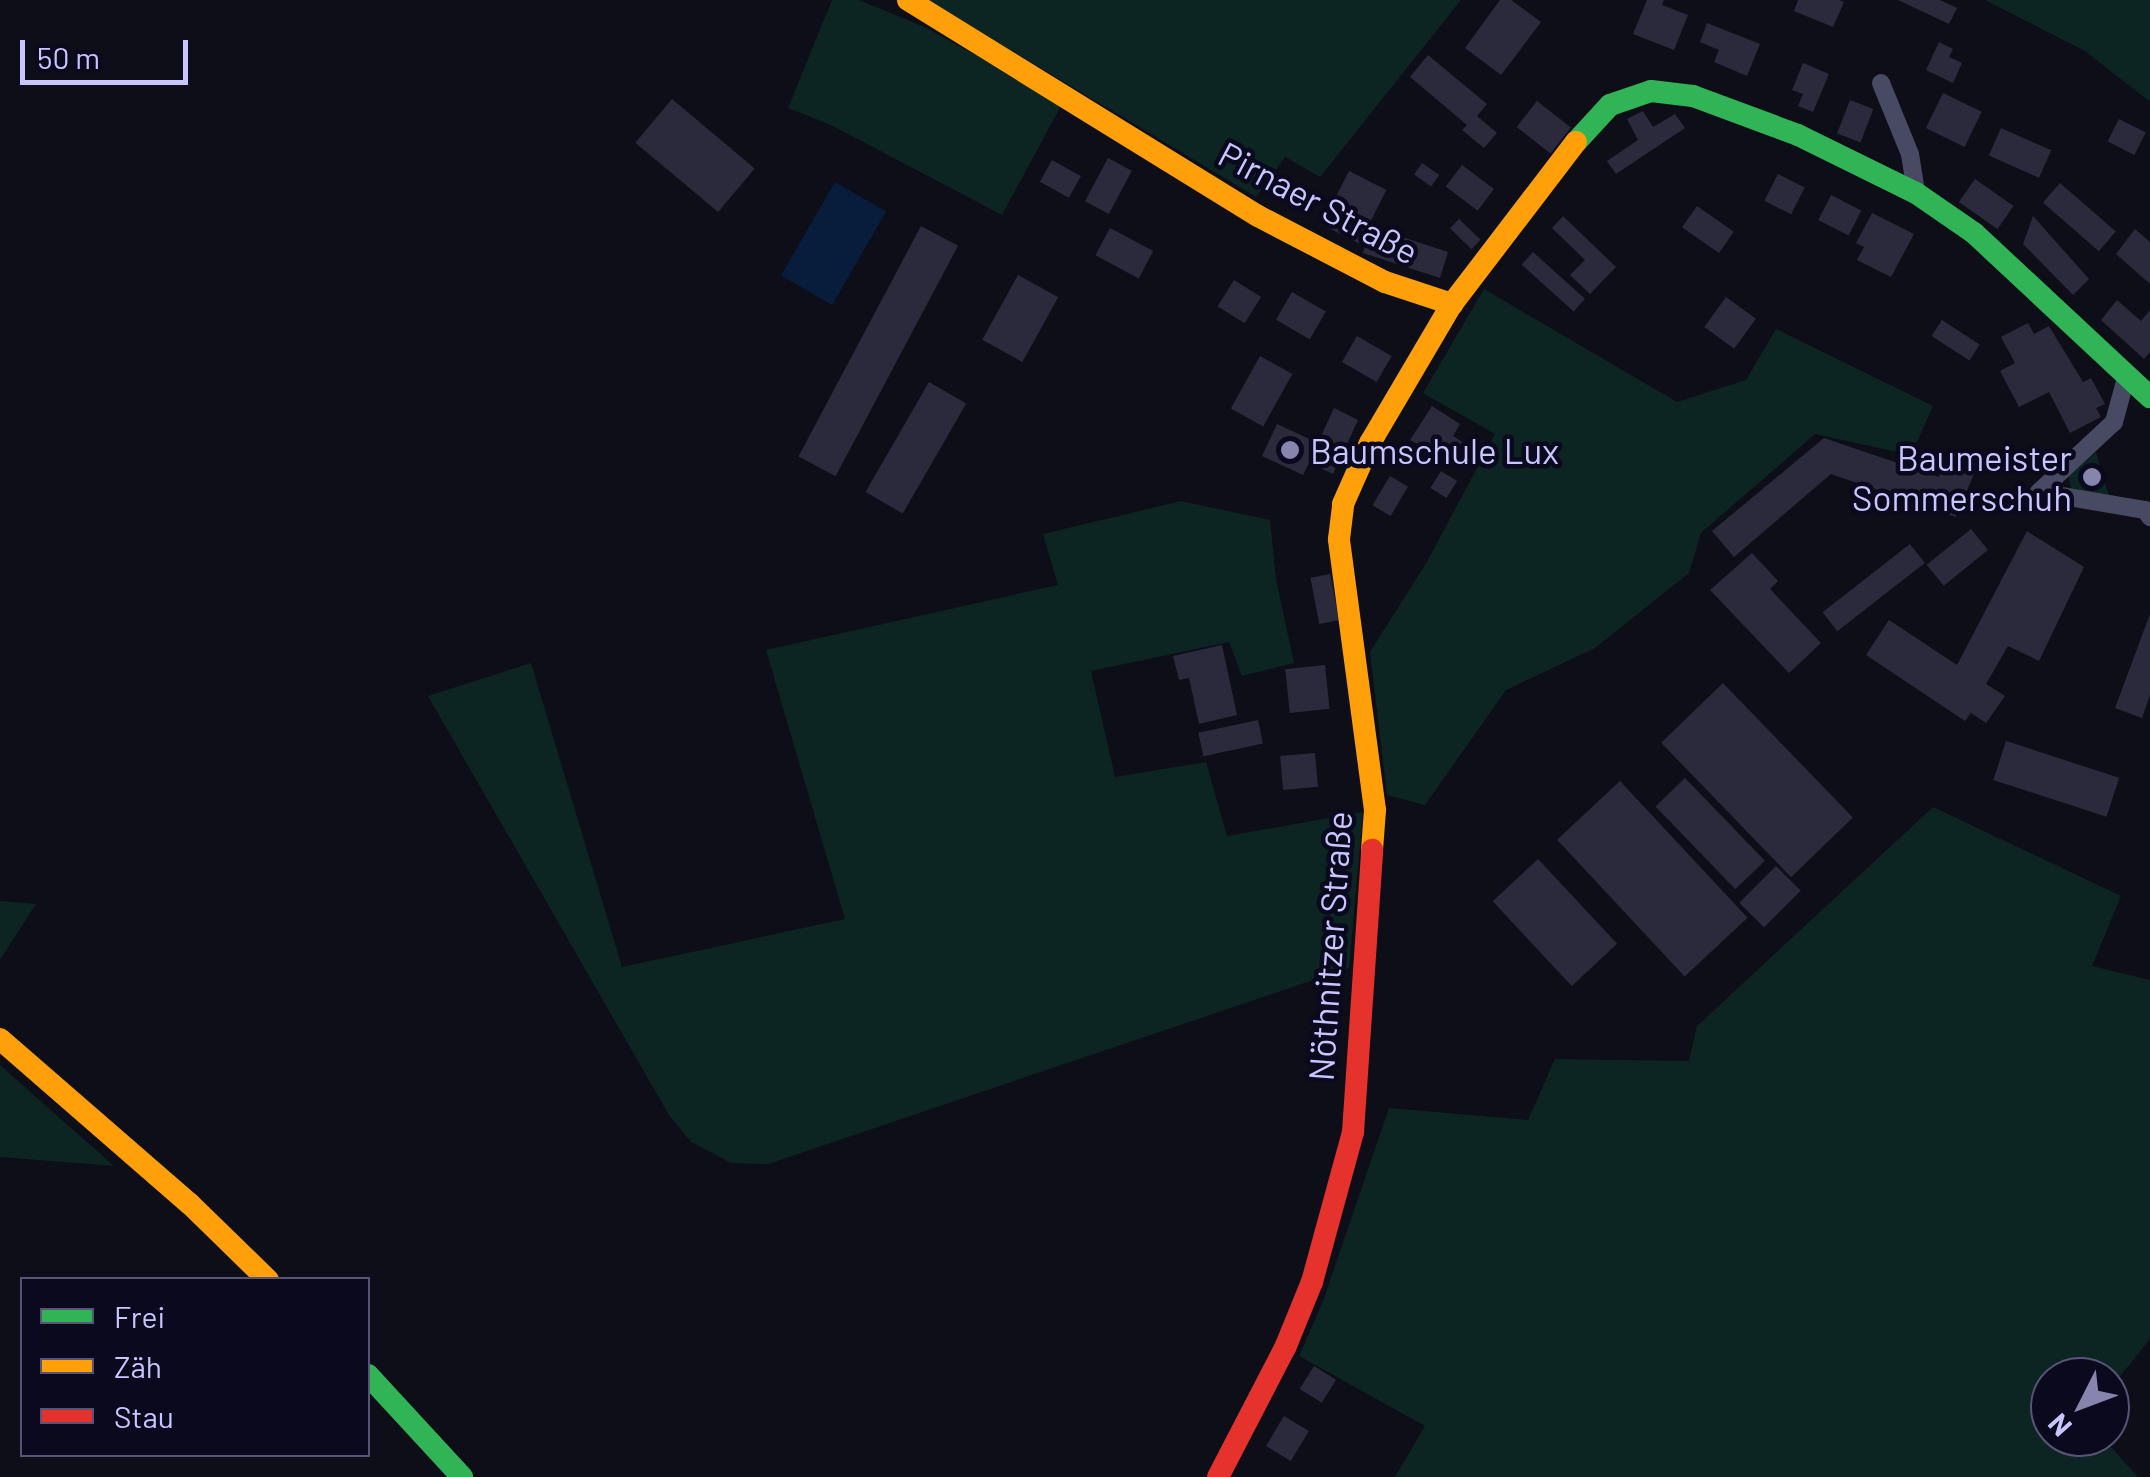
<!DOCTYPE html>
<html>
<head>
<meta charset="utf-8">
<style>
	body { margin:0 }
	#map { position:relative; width:2150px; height:1477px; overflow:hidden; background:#0e0e18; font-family:Barlow,sans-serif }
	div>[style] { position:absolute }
	.green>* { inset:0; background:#0c2422 }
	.water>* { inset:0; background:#071d3b; transform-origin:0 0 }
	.building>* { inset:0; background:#2b2a3c; transform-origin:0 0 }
	.street>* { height:18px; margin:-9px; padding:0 9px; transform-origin:9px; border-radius:9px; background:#484962 }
	.fast>* { height:22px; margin:-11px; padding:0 11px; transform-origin:11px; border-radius:11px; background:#30b455 }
	.slow>* { height:22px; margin:-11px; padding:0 11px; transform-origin:11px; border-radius:11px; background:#ff9f0a }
	.jam>* { height:22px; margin:-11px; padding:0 11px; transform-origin:11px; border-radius:11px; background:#e5322d }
	.dots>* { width:28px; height:28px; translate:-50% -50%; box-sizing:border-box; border:5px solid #0b091d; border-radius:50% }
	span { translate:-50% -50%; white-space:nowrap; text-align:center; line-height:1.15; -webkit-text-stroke:9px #0b091d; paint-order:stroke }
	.street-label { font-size:35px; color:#c8c5ff }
	.poi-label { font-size:35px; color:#c8c5ff }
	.left { translate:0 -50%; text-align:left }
	.right { translate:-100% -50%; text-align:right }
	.legend { position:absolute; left:20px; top:1277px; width:350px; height:180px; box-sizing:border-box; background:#0b091d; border:2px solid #575477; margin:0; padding:12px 18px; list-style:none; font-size:30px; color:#c8c5ff }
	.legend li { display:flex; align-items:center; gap:20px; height:50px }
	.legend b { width:50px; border:2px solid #575477 }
	.north { position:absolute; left:2030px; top:1357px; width:100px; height:100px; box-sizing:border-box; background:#0b091d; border:2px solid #575477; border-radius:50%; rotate:228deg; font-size:28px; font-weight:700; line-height:40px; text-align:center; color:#c8c5ff }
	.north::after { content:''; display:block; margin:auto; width:35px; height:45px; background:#8785ae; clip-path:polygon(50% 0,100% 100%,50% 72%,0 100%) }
	.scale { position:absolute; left:20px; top:40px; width:168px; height:45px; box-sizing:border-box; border:5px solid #c8c5ff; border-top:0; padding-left:12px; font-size:30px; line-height:35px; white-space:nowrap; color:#c8c5ff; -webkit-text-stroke:8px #0b091d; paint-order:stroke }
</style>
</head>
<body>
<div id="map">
	<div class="green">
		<i style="clip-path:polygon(832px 0,859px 0,927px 28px,1062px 104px,1002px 215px,831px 125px,788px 108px)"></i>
		<i style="clip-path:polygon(927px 0,1461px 0,1320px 177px,1285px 157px,1256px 197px)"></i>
		<i style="clip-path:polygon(1985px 0,2150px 0,2150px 102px,2085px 51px)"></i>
		<i style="clip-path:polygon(1484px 289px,1677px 402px,1746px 380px,1776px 329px,1933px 406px,1911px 455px,1815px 434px,1701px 533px,1689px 573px,1595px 648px,1506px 690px,1425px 805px,1387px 795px,1370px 652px,1428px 560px,1495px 434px,1423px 393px)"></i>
		<i style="clip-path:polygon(2096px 452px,2109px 496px,2072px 491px,2068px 476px)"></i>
		<i style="clip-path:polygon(1181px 501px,1270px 520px,1276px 579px,1294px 663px,1242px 676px,1229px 642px,1091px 671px,1115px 777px,1206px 762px,1227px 836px,1363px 812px,1349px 968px,768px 1164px,731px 1163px,691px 1142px,669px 1115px,428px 696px,531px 663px,622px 967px,845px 919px,766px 650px,1058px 585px,1043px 534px)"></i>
		<i style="clip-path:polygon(1933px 807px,2121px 896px,2092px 966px,2150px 980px,2150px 1339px,2110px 1389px,2110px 1377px,2050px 1377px,2050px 1437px,2102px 1437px,2138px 1477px,1395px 1477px,1425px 1426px,1299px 1356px,1322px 1304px,1389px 1108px,1528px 1120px,1555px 1059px,1689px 1061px,1697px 1026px)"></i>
		<i style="clip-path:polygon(0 901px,36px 904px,0 960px)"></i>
		<i style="clip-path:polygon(0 1065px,114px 1166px,0 1157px)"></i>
	</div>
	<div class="water">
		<i style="left:835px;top:182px;width:59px;height:108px;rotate:30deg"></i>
	</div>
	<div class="building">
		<i style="clip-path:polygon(1500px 0,1511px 0,1541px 22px,1501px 75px,1465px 48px)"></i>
		<i style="clip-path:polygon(1647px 0,1664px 0,1662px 5px,1688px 15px,1674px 50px,1633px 34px)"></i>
		<i style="clip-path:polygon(1798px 0,1839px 0,1844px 2px,1833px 27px,1794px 11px)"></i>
		<i style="clip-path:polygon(1898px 0,1940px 0,1957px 8px,1949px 24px)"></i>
		<i style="clip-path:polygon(1707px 23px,1760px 44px,1747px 76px,1714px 62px,1719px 50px,1700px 42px)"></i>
		<i style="clip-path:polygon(1939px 42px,1953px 49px,1949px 57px,1962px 63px,1953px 83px,1926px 70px)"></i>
		<i style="clip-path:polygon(1428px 55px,1487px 104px,1477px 116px,1497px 133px,1484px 148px,1462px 130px,1467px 125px,1410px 77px)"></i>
		<i style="clip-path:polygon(1803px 63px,1829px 74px,1813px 112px,1798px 106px,1803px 94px,1792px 90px)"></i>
		<i style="left:1943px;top:93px;width:43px;height:39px;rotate:26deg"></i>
		<i style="left:672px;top:99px;width:108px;height:57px;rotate:40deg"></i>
		<i style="left:1850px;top:100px;width:25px;height:36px;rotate:21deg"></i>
		<i style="left:1537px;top:101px;width:43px;height:33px;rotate:38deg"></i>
		<i style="clip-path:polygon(1643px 111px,1653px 127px,1675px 114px,1685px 128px,1616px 174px,1607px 161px,1638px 140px,1627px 119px)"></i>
		<i style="left:2119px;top:119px;width:30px;height:25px;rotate:27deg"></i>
		<i style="left:2001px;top:128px;width:55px;height:30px;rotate:24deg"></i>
		<i style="left:1108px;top:158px;width:27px;height:49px;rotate:28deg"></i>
		<i style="left:1052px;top:160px;width:33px;height:25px;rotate:29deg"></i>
		<i style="left:1422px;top:163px;width:21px;height:14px;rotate:35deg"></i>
		<i style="left:1462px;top:165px;width:40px;height:27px;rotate:37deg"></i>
		<i style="left:1349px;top:171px;width:42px;height:60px;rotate:27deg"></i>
		<i style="left:1778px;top:174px;width:30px;height:30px;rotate:27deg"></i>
		<i style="left:1975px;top:179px;width:47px;height:28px;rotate:35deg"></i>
		<i style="left:2060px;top:183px;width:74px;height:26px;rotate:41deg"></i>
		<i style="left:1831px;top:195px;width:34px;height:28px;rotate:27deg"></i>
		<i style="left:1697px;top:206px;width:45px;height:26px;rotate:35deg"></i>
		<i style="clip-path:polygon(1872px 213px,1914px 234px,1891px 277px,1857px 260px,1864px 247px,1856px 243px)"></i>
		<i style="clip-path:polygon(1563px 216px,1616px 267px,1590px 294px,1570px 275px,1585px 260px,1552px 228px)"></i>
		<i style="clip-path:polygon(2033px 216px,2089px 279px,2073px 295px,2023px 244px)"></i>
		<i style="left:1459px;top:219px;width:30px;height:13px;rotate:44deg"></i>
		<i style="left:921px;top:226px;width:42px;height:261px;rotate:28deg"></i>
		<i style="left:1110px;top:228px;width:49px;height:31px;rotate:28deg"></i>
		<i style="clip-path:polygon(2135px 229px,2150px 242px,2150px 284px,2116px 254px)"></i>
		<i style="clip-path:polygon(1381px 230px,1448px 252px,1440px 278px,1363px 253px,1367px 240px,1377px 243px)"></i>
		<i style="left:1533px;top:252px;width:70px;height:17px;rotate:42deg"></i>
		<i style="left:1018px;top:275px;width:46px;height:74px;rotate:29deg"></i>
		<i style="left:1234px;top:280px;width:32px;height:31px;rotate:32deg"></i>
		<i style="left:1292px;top:292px;width:39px;height:32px;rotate:30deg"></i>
		<i style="left:1726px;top:297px;width:37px;height:37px;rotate:36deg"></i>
		<i style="clip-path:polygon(2117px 300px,2141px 321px,2150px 310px,2150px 352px,2144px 359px,2101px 320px)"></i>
		<i style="left:1942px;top:320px;width:45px;height:19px;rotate:33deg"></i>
		<i style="clip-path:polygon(2028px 323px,2034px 334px,2049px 326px,2083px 382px,2091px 378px,2105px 404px,2096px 408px,2101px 417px,2070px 433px,2049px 392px,2019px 407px,2000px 371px,2015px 363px,2001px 337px)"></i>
		<i style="left:1357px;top:336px;width:40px;height:30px;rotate:30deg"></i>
		<i style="left:1260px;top:356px;width:37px;height:60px;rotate:29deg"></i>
		<i style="left:929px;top:382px;width:43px;height:127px;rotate:30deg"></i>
		<i style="clip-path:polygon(1432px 406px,1460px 424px,1453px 436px,1464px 443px,1452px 462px,1410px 440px)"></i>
		<i style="clip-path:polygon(1334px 408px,1358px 420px,1333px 474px,1309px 463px,1303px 475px,1262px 456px,1277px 424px,1318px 443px)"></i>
		<i style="clip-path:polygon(1824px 438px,1939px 477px,1945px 462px,1954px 466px,1959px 454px,1979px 462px,1956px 517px,1831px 474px,1734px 557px,1712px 531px)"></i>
		<i style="left:1441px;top:471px;width:19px;height:20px;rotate:32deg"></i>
		<i style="left:1390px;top:476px;width:21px;height:34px;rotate:31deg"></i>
		<i style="left:1971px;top:529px;width:27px;height:57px;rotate:51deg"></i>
		<i style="clip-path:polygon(2027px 531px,2084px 567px,2039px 661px,2008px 646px,1986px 684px,2005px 696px,1986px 723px,1971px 713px,1965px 721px,1866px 655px,1889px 620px,1957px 665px)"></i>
		<i style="left:1910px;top:544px;width:24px;height:111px;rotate:52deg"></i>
		<i style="clip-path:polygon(1752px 553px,1778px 581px,1770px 589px,1821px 643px,1789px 673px,1710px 590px)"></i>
		<i style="left:1330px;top:574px;width:47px;height:20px;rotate:79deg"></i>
		<i style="clip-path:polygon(2150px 614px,2150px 695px,2142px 718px,2115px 708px)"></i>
		<i style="clip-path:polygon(1222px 645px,1237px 715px,1199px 724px,1189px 678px,1179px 680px,1173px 656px)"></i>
		<i style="left:1325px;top:665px;width:44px;height:40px;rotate:84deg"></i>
		<i style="left:1723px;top:683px;width:187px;height:86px;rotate:46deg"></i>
		<i style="left:1258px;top:720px;width:24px;height:61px;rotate:78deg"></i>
		<i style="left:2006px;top:741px;width:119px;height:41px;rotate:18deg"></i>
		<i style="left:1315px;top:753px;width:34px;height:35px;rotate:85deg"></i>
		<i style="left:1685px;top:778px;width:115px;height:41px;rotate:46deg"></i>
		<i style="left:1620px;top:781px;width:187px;height:86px;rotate:47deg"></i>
		<i style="left:1538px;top:859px;width:116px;height:62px;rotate:47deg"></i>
		<i style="left:1776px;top:866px;width:35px;height:52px;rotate:45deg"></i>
		<i style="left:1314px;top:1366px;width:26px;height:27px;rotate:32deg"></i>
		<i style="left:1284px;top:1416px;width:29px;height:35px;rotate:31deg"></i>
	</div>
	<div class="street">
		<i style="left:1881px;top:83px;width:77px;rotate:67.8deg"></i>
		<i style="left:1910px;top:154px;width:39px;rotate:81deg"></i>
		<i style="left:2126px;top:378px;width:46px;rotate:105.3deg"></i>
		<i style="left:2114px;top:422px;width:103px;rotate:137deg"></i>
		<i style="left:2039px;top:492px;width:108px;rotate:9.6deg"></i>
		<i style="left:2145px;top:510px;width:9px;rotate:54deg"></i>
	</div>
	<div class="fast">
		<i style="left:1576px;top:142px;width:50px;rotate:-47.4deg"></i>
		<i style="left:1610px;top:105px;width:43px;rotate:-18.9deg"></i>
		<i style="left:1651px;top:91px;width:42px;rotate:6.8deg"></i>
		<i style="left:1693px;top:96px;width:112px;rotate:20.4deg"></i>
		<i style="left:1798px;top:135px;width:131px;rotate:26.2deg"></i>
		<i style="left:1916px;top:193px;width:70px;rotate:34.6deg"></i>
		<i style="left:1974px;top:233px;width:241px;rotate:43deg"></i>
		<i style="left:368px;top:1375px;width:139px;rotate:47.3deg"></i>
	</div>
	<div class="slow">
		<i style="left:908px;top:0;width:411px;rotate:31.7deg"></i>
		<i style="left:1258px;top:216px;width:143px;rotate:27.5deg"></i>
		<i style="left:1385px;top:282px;width:71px;rotate:18.2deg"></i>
		<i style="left:1372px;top:850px;width:40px;rotate:-85.7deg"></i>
		<i style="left:1375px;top:810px;width:273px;rotate:-97.6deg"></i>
		<i style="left:1339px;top:539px;width:35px;rotate:-83deg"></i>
		<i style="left:1343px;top:504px;width:67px;rotate:-66.1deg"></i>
		<i style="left:1370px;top:443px;width:161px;rotate:-59.5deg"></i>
		<i style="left:1452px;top:304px;width:204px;rotate:-52.6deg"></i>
		<i style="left:0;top:1039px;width:252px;rotate:41deg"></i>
		<i style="left:190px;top:1204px;width:109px;rotate:44.3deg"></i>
	</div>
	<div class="jam">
		<i style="left:1218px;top:1477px;width:145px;rotate:-62.6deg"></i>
		<i style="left:1285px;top:1348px;width:71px;rotate:-67.8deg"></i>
		<i style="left:1312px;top:1282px;width:156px;rotate:-74.7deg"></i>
		<i style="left:1353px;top:1132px;width:283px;rotate:-86.1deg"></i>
	</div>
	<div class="dots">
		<i style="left:1290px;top:450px;background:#8785ae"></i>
		<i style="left:2092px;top:477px;background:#8785ae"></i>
	</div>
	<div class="street-label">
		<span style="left:1319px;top:202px;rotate:28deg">Pirnaer Straße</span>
		<span style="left:1329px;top:946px;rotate:-86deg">Nöthnitzer Straße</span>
	</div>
	<div class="poi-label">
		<span class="left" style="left:1310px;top:450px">Baumschule Lux</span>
		<span class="right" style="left:2072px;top:477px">Baumeister<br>Sommerschuh</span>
	</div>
	<ul class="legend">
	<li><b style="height:12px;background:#30b455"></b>Frei</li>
	<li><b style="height:12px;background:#ff9f0a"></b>Zäh</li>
	<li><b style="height:12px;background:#e5322d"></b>Stau</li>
	</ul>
	<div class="north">N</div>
	<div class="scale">50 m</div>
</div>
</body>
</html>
